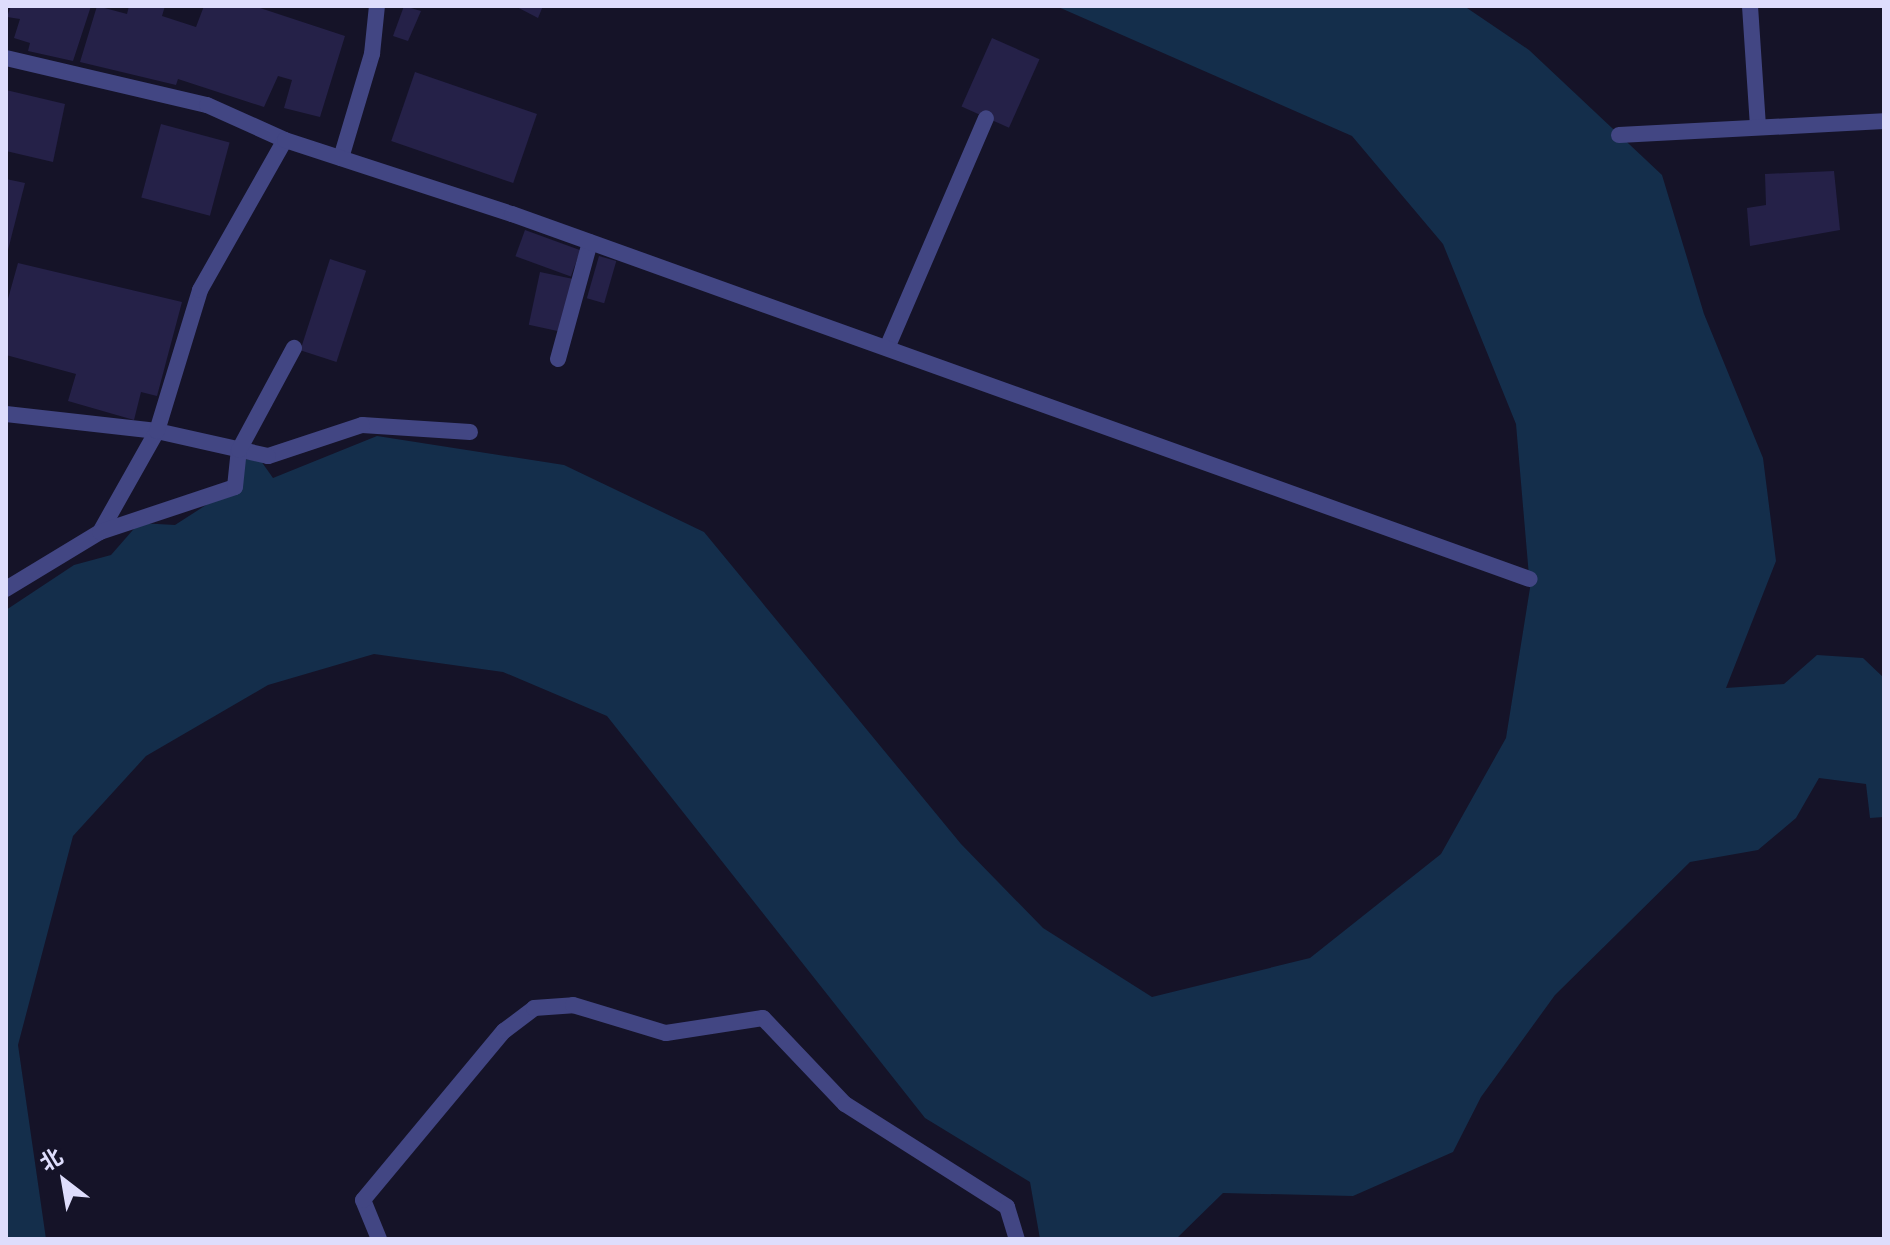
<!DOCTYPE html>
<html>
<head>
<meta charset="utf-8">
<style>
	body { margin:0 }
	#map { position:relative; width:1890px; height:1245px; overflow:hidden; background:#151328; font-family:"Fira Sans","Noto Sans SC",sans-serif }
	div>[style] { position:absolute }
	.water>* { inset:0; background:#142e4b }
	.building>* { inset:0; background:#252148; transform-origin:0 0 }
	.minor>* { height:16px; margin:-8px; padding:0 8px; transform-origin:8px; border-radius:8px; background:#424683 }
	span { translate:-50% -50%; white-space:nowrap; text-align:center; line-height:1.15; -webkit-text-stroke:7px #151328; paint-order:stroke }
	.frame { position:absolute; inset:0; border:8px solid #deddfc; pointer-events:none }
	.north { position:absolute; left:24px; top:1141px; width:80px; height:80px; -webkit-text-stroke:6px #151328; paint-order:stroke; rotate:329deg; font-size:22px; font-weight:700; line-height:32px; text-align:center; color:#deddfc }
	.north::after { content:''; display:block; margin:auto; width:28px; height:36px; background:#deddfc; clip-path:polygon(50% 0,100% 100%,50% 72%,0 100%) }
</style>
</head>
<body>
<div id="map">
	<div class="water">
		<i style="clip-path:polygon(1056px 6px,1464px 6px,1529px 50px,1662px 175px,1704px 314px,1763px 458px,1776px 561px,1726px 688px,1784px 684px,1817px 655px,1863px 658px,1884px 678px,1884px 817px,1870px 818px,1866px 784px,1819px 778px,1796px 818px,1758px 850px,1690px 862px,1555px 995px,1481px 1097px,1453px 1152px,1353px 1196px,1223px 1193px,1176px 1239px,1040px 1239px,1030px 1182px,925px 1118px,607px 716px,503px 672px,374px 654px,268px 685px,146px 756px,73px 836px,18px 1045px,46px 1239px,6px 1239px,6px 610px,74px 565px,111px 555px,139px 523px,175px 525px,234px 487px,244px 459px,261px 461px,273px 478px,377px 436px,564px 465px,704px 532px,961px 844px,1043px 928px,1152px 997px,1310px 958px,1441px 854px,1506px 738px,1530px 588px,1516px 424px,1443px 244px,1352px 136px)"></i>
	</div>
	<div class="building">
		<i style="clip-path:polygon(11px 6px,91px 6px,73px 61px,28px 51px,30px 43px,14px 38px,20px 19px,7px 17px)"></i>
		<i style="clip-path:polygon(97px 6px,127px 14px,129px 6px,165px 6px,162px 16px,196px 27px,204px 6px,254px 6px,345px 36px,320px 117px,284px 108px,292px 80px,278px 76px,264px 107px,178px 79px,176px 85px,80px 62px)"></i>
		<i style="clip-path:polygon(404px 6px,421px 11px,408px 41px,393px 36px)"></i>
		<i style="clip-path:polygon(515px 6px,543px 6px,538px 18px)"></i>
		<i style="left:992px;top:38px;width:52px;height:75px;rotate:24deg"></i>
		<i style="left:415px;top:72px;width:129px;height:73px;rotate:19deg"></i>
		<i style="clip-path:polygon(6px 90px,65px 104px,53px 162px,6px 151px)"></i>
		<i style="left:161px;top:124px;width:71px;height:76px;rotate:15deg"></i>
		<i style="clip-path:polygon(1834px 171px,1840px 230px,1750px 246px,1747px 208px,1766px 205px,1765px 174px)"></i>
		<i style="clip-path:polygon(6px 179px,25px 183px,7px 254px,6px 254px)"></i>
		<i style="left:525px;top:230px;width:59px;height:28px;rotate:20deg"></i>
		<i style="left:599px;top:256px;width:18px;height:44px;rotate:16deg"></i>
		<i style="left:330px;top:259px;width:38px;height:96px;rotate:18deg"></i>
		<i style="clip-path:polygon(18px 263px,182px 302px,157px 396px,141px 392px,134px 420px,68px 401px,76px 374px,6px 355px,6px 306px)"></i>
		<i style="left:540px;top:272px;width:34px;height:54px;rotate:12deg"></i>
	</div>
	<div class="minor">
		<i style="left:1750px;top:6px;width:119px;rotate:86.2deg"></i>
		<i style="left:6px;top:58px;width:206px;rotate:13.2deg"></i>
		<i style="left:207px;top:105px;width:85px;rotate:24.2deg"></i>
		<i style="left:1619px;top:135px;width:265px;rotate:-3deg"></i>
		<i style="left:341px;top:158px;width:109px;rotate:-73.4deg"></i>
		<i style="left:372px;top:54px;width:48px;rotate:-84.1deg"></i>
		<i style="left:887px;top:348px;width:250px;rotate:-66.7deg"></i>
		<i style="left:558px;top:359px;width:121px;rotate:-74.7deg"></i>
		<i style="left:6px;top:414px;width:152px;rotate:6.4deg"></i>
		<i style="left:157px;top:431px;width:116px;rotate:119.4deg"></i>
		<i style="left:100px;top:532px;width:110px;rotate:148.8deg"></i>
		<i style="left:470px;top:432px;width:108px;rotate:-176.3deg"></i>
		<i style="left:362px;top:425px;width:99px;rotate:161.7deg"></i>
		<i style="left:268px;top:456px;width:114px;rotate:-167.3deg"></i>
		<i style="left:157px;top:431px;width:147px;rotate:-73deg"></i>
		<i style="left:200px;top:290px;width:172px;rotate:-60.5deg"></i>
		<i style="left:285px;top:140px;width:239px;rotate:18.1deg"></i>
		<i style="left:512px;top:214px;width:1081px;rotate:19.73deg"></i>
		<i style="left:100px;top:532px;width:142px;rotate:-18.4deg"></i>
		<i style="left:235px;top:487px;width:37px;rotate:-84deg"></i>
		<i style="left:239px;top:450px;width:116px;rotate:-61.7deg"></i>
		<i style="left:379px;top:1239px;width:42px;rotate:-112.3deg"></i>
		<i style="left:363px;top:1200px;width:220px;rotate:-50.2deg"></i>
		<i style="left:504px;top:1031px;width:38px;rotate:-37deg"></i>
		<i style="left:534px;top:1008px;width:39px;rotate:-4deg"></i>
		<i style="left:573px;top:1005px;width:97px;rotate:16.8deg"></i>
		<i style="left:666px;top:1033px;width:98px;rotate:-8.8deg"></i>
		<i style="left:763px;top:1018px;width:119px;rotate:46.4deg"></i>
		<i style="left:845px;top:1104px;width:192px;rotate:32.4deg"></i>
		<i style="left:1007px;top:1207px;width:34px;rotate:73deg"></i>
	</div>
	<div class="frame"></div>
	<div class="north">北</div>
</div>
</body>
</html>
